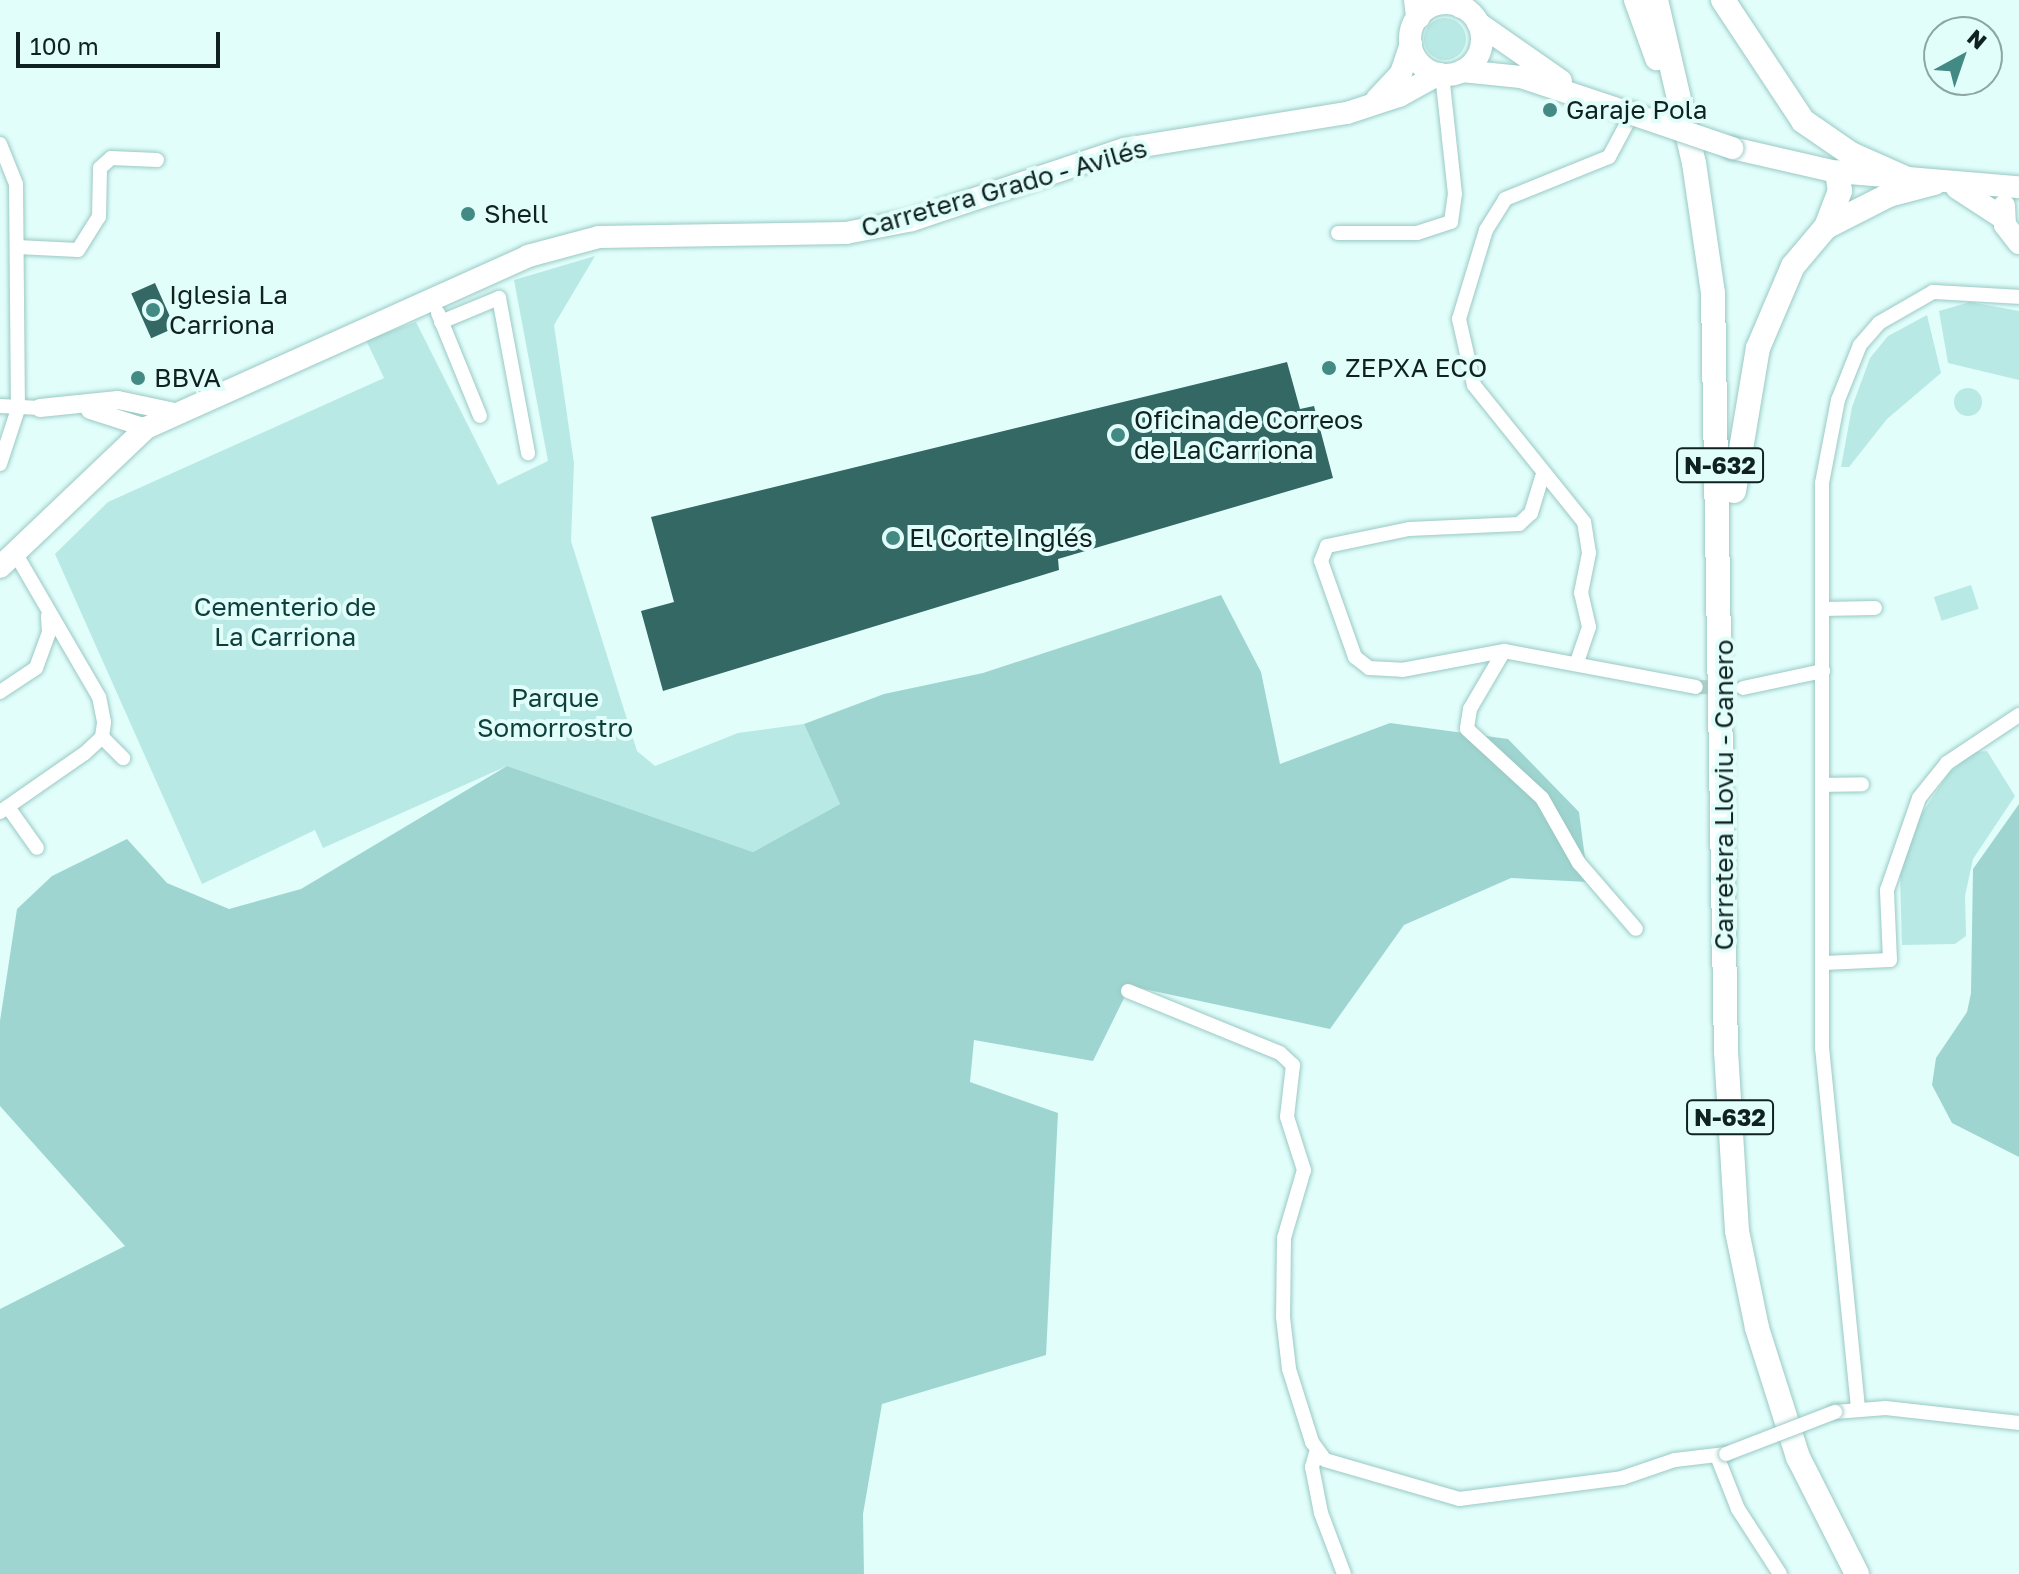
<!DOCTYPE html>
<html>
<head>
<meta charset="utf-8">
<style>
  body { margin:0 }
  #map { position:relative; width:2019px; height:1574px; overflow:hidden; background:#e1fefb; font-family:"Golos Text",sans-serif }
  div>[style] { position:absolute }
  .green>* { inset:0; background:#b9e9e5; transform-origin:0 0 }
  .round { border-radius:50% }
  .forest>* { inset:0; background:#9fd5d0 }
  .building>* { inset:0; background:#346864; transform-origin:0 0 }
  .minor-tunnel>* { height:14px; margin-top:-7px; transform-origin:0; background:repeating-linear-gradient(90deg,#b7d2cf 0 14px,transparent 0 21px) }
  .roads { filter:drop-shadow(0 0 2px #9ac9c4) drop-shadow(0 0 2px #9ac9c4) }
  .minor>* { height:14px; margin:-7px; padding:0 7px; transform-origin:7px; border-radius:7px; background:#fff }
  .tertiary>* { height:18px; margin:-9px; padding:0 9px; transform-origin:9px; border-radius:9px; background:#fff }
  .secondary>* { height:22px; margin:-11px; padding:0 11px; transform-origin:11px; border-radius:11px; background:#fff }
  .secondary>.ring { margin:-11px; padding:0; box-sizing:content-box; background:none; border:22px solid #fff; border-radius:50% }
  .trunk>* { height:24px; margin:-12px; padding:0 12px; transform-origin:12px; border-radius:12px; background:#fff }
  .bridges { filter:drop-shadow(0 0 2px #9ac9c4) drop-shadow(0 0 2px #9ac9c4) }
  .minor-bridge>* { height:14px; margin:-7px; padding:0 7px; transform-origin:7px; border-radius:7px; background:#fff }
  .secondary-bridge>* { height:22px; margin:-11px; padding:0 11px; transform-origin:11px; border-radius:11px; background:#fff }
  .dots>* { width:22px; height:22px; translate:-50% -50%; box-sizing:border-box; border:4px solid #e1fefb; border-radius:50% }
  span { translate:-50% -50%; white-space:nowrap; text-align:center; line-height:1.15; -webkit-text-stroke:8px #e1fefb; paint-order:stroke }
  .shield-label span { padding:2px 6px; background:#e1fefb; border:2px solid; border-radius:6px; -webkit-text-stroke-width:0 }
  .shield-label { font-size:24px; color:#0f2120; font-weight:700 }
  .poi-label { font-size:26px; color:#0f2120 }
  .left { translate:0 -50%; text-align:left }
  .street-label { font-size:26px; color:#0f2120 }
  .park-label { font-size:26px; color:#0d3f3c }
  .north { position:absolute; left:1923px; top:16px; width:80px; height:80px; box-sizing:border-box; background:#e1fefb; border:2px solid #8da6a3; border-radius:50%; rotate:40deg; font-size:22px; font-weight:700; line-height:32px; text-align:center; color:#0f2120 }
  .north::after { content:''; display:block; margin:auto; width:28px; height:36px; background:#438a85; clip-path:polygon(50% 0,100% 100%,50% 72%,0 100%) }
  .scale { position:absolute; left:16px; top:32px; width:204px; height:36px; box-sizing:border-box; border:4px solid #0f2120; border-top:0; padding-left:10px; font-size:24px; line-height:28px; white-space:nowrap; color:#0f2120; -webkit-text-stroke:6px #e1fefb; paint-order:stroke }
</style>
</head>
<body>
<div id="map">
  <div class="green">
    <i class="round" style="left:1424px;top:18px;width:42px;height:42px"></i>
    <i style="clip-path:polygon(595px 256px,554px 325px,574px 463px,571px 541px,637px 751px,655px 766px,738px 733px,804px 724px,840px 804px,753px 852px,507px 766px,323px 848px,315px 830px,202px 884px,55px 554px,108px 502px,384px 378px,366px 340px,416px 322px,498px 485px,548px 461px,514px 280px)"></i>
    <i style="clip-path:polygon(1970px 302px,2019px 311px,2019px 380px,1948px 363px,1939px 311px)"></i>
    <i style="clip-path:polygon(1927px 315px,1941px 373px,1887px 419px,1849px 467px,1841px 467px,1852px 407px,1870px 358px,1888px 336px)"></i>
    <i class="round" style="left:1954px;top:388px;width:28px;height:28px"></i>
    <i style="left:1971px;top:585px;width:25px;height:39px;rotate:72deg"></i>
    <i style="clip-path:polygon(1987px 751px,2015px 796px,1973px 859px,1965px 896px,1966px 936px,1955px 944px,1902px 945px,1900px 875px,1916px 822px,1949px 773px,1974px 752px)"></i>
  </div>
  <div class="forest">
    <i style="clip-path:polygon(1221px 595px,1261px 672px,1280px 764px,1390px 723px,1508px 739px,1579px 812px,1588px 882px,1511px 878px,1404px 925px,1330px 1029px,1130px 986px,1093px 1061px,974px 1040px,970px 1082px,1058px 1113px,1046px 1355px,882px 1404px,863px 1514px,864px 1574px,0 1574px,0 1309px,125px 1246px,0 1106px,0 1021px,17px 909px,52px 876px,127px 839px,167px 883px,229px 909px,301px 889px,507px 766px,753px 852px,840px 804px,804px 724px,884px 694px,983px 673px)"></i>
    <i style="clip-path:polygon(2019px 804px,2019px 1157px,1952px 1123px,1932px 1085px,1936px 1058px,1967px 1012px,1971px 993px,1973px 869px)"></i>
  </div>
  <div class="building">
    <i style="left:155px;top:283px;width:49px;height:26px;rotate:66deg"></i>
    <i style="clip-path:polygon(1287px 362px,1300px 409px,1314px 406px,1333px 478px,1058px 559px,1059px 570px,663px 691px,641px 611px,674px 602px,651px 517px)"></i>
  </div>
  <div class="minor-tunnel">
    <i style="left:1696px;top:687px;width:47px;rotate:1.2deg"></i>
  </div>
  <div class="roads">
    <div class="minor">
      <i style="left:0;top:144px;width:43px;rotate:68.2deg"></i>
      <i style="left:16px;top:184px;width:225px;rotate:89.5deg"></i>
      <i style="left:18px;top:409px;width:58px;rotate:108.1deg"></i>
      <i style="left:1338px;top:233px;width:79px"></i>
      <i style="left:1417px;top:233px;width:36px;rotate:-18deg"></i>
      <i style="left:1451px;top:222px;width:28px;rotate:-82deg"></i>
      <i style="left:1455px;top:194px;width:121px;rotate:-96.2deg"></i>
      <i style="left:17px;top:247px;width:61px;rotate:2.8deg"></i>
      <i style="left:78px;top:250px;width:39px;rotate:-58deg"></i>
      <i style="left:99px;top:217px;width:49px;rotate:-88.8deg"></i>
      <i style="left:100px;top:168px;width:15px;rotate:-42deg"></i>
      <i style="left:111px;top:158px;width:46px;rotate:2.5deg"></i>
      <i style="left:438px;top:313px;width:111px;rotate:67.8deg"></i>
      <i style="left:441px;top:322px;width:63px;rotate:-22.5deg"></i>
      <i style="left:499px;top:298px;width:158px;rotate:79.4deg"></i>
      <i style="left:0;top:406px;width:40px;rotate:2.9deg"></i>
      <i style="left:1542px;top:477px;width:38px;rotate:107deg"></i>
      <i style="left:1531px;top:513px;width:16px;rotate:137deg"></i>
      <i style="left:1519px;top:524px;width:110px;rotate:177.4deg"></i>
      <i style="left:1409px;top:529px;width:84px;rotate:168.3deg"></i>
      <i style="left:1327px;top:546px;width:16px;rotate:112deg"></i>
      <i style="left:1321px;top:561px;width:102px;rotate:70.5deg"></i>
      <i style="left:1355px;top:657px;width:18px;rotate:38deg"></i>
      <i style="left:1369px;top:668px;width:33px;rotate:3deg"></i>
      <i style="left:1402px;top:670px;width:104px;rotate:-10.6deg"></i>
      <i style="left:1504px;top:651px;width:195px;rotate:10.6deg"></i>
      <i style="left:1822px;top:609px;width:53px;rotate:-1.1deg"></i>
      <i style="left:1504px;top:651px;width:67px;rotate:120.4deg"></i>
      <i style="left:1470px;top:709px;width:20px;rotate:99deg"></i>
      <i style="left:1467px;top:729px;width:102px;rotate:42.6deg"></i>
      <i style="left:1542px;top:798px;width:75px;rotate:60.4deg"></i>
      <i style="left:1579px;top:863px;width:87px;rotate:49.2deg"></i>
      <i style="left:1577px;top:662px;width:37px;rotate:-71deg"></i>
      <i style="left:1589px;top:627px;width:35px;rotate:-103deg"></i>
      <i style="left:1581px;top:593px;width:41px;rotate:-78.7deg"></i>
      <i style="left:1589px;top:553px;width:31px;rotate:-99deg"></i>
      <i style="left:1584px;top:522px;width:176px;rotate:-128.8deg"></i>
      <i style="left:1474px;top:385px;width:68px;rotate:-102.8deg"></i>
      <i style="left:1459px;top:319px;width:93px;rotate:-73.1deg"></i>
      <i style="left:1486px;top:230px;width:36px;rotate:-58deg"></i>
      <i style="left:1505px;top:199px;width:112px;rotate:-22deg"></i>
      <i style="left:1609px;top:157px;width:49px;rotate:-61.9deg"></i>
      <i style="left:1743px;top:688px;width:82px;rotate:-12deg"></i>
      <i style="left:0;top:692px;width:43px;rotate:-33.7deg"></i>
      <i style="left:36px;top:668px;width:38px;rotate:-70deg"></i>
      <i style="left:49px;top:632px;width:16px;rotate:-94deg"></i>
      <i style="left:102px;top:737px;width:30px;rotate:45deg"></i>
      <i style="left:1823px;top:785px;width:39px;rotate:-1deg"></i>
      <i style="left:8px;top:807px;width:50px;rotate:54.7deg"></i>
      <i style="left:0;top:812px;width:103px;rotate:-34.8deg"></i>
      <i style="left:85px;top:753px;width:23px;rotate:-43deg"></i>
      <i style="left:102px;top:737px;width:15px;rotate:-82deg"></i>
      <i style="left:104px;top:722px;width:25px;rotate:-101deg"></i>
      <i style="left:99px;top:697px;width:163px;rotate:-120.2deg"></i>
      <i style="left:1824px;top:963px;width:66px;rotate:-2.6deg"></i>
      <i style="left:1890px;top:960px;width:70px;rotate:-92.5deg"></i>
      <i style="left:1887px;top:890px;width:97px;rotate:-70.8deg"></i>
      <i style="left:1919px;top:798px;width:45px;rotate:-51.3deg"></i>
      <i style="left:1947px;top:763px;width:87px;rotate:-33.7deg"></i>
      <i style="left:1128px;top:991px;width:164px;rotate:22.2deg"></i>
      <i style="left:1280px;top:1053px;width:18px;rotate:43deg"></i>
      <i style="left:1293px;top:1065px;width:52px;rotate:96.6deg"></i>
      <i style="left:1287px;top:1117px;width:56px;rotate:72.2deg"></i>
      <i style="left:1304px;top:1170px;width:71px;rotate:106.4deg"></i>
      <i style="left:1284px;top:1238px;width:79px;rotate:90.7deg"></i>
      <i style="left:1283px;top:1317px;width:52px;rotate:83.4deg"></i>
      <i style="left:1289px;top:1369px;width:77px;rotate:72.5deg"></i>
      <i style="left:1312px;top:1442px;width:22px;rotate:54deg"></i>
      <i style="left:1325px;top:1460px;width:140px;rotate:16.2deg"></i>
      <i style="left:1459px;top:1499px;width:164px;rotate:-7.3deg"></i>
      <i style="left:1622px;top:1478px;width:56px;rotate:-18.8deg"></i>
      <i style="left:1675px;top:1460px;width:51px;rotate:-6.7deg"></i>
      <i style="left:1858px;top:1408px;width:362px;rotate:-95.7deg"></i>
      <i style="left:1822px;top:1048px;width:565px;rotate:-90deg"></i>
      <i style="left:1822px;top:483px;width:85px;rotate:-79.1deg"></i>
      <i style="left:1838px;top:400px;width:59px;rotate:-68.2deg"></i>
      <i style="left:1860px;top:345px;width:29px;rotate:-49deg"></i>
      <i style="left:1879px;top:323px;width:62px;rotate:-29.9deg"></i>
      <i style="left:1933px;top:292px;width:86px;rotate:3.3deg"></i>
      <i style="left:1835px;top:1412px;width:51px;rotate:-4.5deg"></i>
      <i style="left:1886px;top:1408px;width:134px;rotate:6.4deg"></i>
      <i style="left:1316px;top:1453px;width:15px;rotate:106deg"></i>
      <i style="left:1312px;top:1467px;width:47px;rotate:78.9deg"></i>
      <i style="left:1321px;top:1513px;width:65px;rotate:69.3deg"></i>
      <i style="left:1717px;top:1456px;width:57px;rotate:68.4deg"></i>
      <i style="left:1738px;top:1509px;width:77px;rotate:57.1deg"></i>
    </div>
    <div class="tertiary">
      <i style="left:40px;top:408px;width:78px;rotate:-5.9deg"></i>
      <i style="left:118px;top:400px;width:58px;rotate:11.9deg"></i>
      <i style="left:90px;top:410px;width:59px;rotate:17.8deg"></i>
    </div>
    <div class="secondary">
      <i class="ring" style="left:1410px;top:3px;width:50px;height:50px"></i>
      <i style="left:1478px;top:23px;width:101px;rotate:34.9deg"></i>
      <i style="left:1462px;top:71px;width:59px;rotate:5.8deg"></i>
      <i style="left:1521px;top:77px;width:117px;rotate:18.4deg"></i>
      <i style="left:1377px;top:99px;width:35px;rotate:-47deg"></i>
      <i style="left:1401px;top:73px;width:31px;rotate:-71deg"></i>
      <i style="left:1732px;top:148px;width:108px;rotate:12.9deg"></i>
      <i style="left:1837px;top:172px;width:181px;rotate:4.8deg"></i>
      <i style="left:1957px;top:188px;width:55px;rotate:33.1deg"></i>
      <i style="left:2004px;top:206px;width:19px;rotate:87deg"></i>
      <i style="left:2005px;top:225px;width:23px;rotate:52deg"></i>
      <i style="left:0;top:567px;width:202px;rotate:-43.6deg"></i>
      <i style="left:146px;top:428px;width:419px;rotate:-24.2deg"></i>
      <i style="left:528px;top:256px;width:73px;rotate:-15deg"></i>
      <i style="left:599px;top:237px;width:247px;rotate:-0.9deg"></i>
      <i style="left:846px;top:233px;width:67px;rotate:-11.1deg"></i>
      <i style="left:912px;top:220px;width:224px;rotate:-18.5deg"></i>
      <i style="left:1124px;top:149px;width:226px;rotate:-9.2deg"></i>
      <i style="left:1347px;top:113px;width:55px;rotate:-18.1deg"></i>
      <i style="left:1399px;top:96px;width:46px;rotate:-28.8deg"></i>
    </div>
    <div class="trunk">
      <i style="left:1416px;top:0;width:17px;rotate:83deg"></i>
      <i style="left:1456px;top:0;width:8px;rotate:50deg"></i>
      <i style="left:1636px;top:0;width:62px;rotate:70.1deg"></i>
      <i style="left:1656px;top:0;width:167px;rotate:76.9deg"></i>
      <i style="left:1694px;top:163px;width:131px;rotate:81.7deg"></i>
      <i style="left:1713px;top:293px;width:758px;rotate:89.02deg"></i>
      <i style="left:1726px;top:1051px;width:180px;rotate:86.5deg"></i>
      <i style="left:1737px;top:1231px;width:99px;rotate:78.3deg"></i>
      <i style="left:1757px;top:1328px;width:135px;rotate:72.4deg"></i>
      <i style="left:1798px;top:1457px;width:131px;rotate:63.2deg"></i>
      <i style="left:1723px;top:0;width:145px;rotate:56.5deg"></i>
      <i style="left:1803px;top:121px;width:58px;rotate:34.5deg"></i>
      <i style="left:1851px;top:154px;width:67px;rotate:23.9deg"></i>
      <i style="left:1826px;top:227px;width:39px;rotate:-69deg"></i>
      <i style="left:1840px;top:191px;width:19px;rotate:-99deg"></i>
      <i style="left:1734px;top:491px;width:145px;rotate:-80.5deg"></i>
      <i style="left:1758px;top:348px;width:89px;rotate:-66.9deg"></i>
      <i style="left:1793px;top:266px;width:51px;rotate:-49.8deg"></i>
      <i style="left:1826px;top:227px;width:71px;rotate:-26.9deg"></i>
      <i style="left:1889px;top:195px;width:47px;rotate:-14.9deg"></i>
    </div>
  </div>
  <div class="bridges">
    <div class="minor-bridge">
      <i style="left:1726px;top:1454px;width:117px;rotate:-21.1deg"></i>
    </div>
    <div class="secondary-bridge">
      <i style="left:1632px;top:114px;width:106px;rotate:18.8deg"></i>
    </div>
  </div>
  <div class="dots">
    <i style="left:1550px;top:110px;background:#438a85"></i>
    <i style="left:468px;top:214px;background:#438a85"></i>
    <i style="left:153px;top:310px;background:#438a85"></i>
    <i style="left:1329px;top:368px;background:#438a85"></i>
    <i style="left:138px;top:378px;background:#438a85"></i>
    <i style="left:1118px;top:435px;background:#438a85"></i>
    <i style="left:893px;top:538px;background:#438a85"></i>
  </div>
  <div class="shield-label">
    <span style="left:1720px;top:465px">N-632</span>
    <span style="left:1730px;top:1117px">N-632</span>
  </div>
  <div class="poi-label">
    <span class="left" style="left:1566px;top:110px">Garaje Pola</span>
    <span class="left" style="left:484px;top:214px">Shell</span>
    <span class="left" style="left:169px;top:310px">Iglesia La<br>Carriona</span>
    <span class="left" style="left:1345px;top:368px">ZEPXA ECO</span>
    <span class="left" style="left:154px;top:378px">BBVA</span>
    <span class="left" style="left:1134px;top:435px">Oficina de Correos<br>de La Carriona</span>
    <span class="left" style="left:909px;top:538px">El Corte Inglés</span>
  </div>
  <div class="street-label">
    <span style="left:1004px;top:188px;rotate:-16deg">Carretera Grado - Avilés</span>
    <span style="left:1724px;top:795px;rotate:-90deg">Carretera Lloviu - Canero</span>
  </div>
  <div class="park-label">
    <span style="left:285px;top:622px">Cementerio de<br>La Carriona</span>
    <span style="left:555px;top:713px">Parque<br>Somorrostro</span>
  </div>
  <div class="north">N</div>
  <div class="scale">100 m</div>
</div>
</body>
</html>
